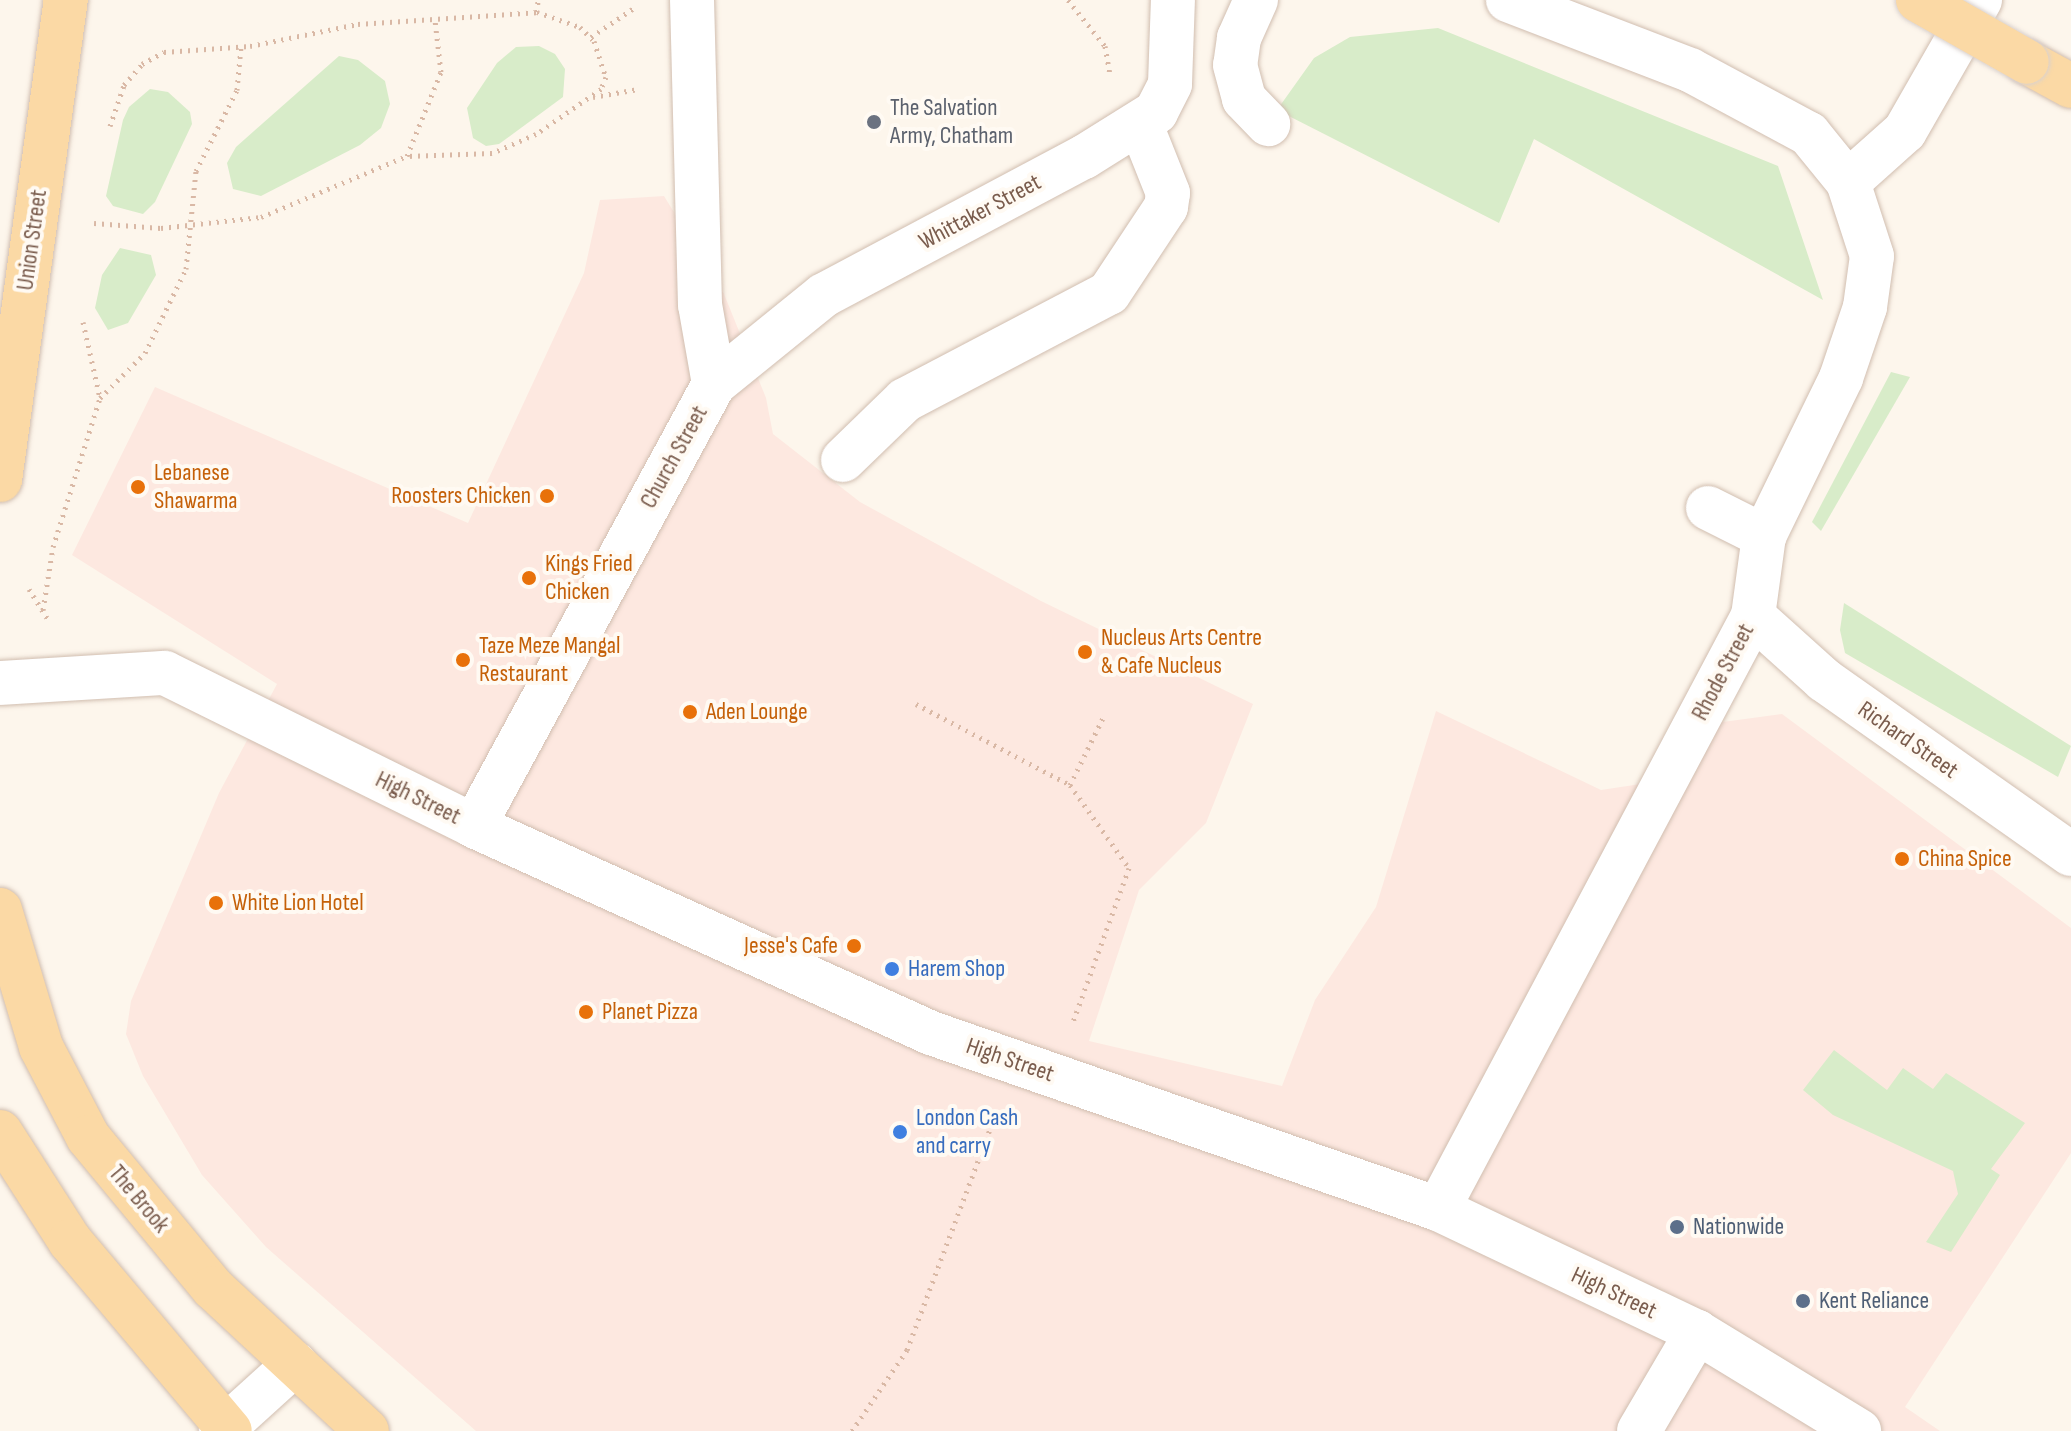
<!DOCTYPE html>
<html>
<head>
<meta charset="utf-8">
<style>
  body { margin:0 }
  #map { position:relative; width:2071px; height:1431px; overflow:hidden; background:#fdf6ec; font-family:"Sofia Sans Condensed",sans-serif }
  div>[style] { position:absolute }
  .commercial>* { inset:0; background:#fde8e0 }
  .green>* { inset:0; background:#d8ecc9 }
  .path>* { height:5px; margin-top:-2.5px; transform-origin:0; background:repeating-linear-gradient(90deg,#d9b8a5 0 2px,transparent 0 8px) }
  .roads { filter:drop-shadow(0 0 2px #d1beb0) drop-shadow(0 0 2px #d1beb0) }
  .minor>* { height:44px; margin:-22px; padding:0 22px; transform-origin:22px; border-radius:22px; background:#fff }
  .major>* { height:44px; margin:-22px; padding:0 22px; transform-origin:22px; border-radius:22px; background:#fbd9a5 }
  .bridges { filter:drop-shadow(0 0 2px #dad1cd) drop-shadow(0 0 2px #dad1cd) }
  .major-bridge>* { height:44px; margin:-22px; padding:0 22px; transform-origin:22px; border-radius:22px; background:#fbd9a5 }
  .dots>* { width:22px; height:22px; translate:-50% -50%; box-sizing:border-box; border:4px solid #fffaf3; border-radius:50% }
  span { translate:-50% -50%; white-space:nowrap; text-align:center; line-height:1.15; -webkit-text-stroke:8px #fffaf3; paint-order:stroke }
  .worship-label { font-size:24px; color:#5b616d }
  .left { translate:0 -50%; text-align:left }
  .street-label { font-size:24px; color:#7a5c4d }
  .food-label { font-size:24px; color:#c56008 }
  .right { translate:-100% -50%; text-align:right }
  .shop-label { font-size:24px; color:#366cbe }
  .service-label { font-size:24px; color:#4e5e75 }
</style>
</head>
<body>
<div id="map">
  <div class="commercial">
    <i style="clip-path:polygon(664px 196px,724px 294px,766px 398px,773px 434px,860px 502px,1041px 601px,1253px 704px,1206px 823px,1139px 890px,1089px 1041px,1282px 1086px,1315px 1000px,1376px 907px,1436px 711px,1601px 790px,1687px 777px,1708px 724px,1782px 714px,2071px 928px,2071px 1153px,1905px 1407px,1940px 1431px,476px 1431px,266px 1247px,202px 1175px,143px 1076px,126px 1034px,131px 1001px,219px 793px,277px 684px,72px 555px,155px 387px,468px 523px,584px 273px,600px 200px)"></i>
  </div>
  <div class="green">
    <i style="clip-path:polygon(1438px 28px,1778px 166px,1823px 300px,1534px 139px,1499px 223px,1277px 110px,1314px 58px,1350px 37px)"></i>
    <i style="clip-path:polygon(539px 46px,555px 54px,565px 69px,563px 97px,499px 144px,486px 146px,473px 138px,467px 108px,497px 63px,516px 47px)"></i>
    <i style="clip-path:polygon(339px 56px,358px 60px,385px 81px,390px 104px,381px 128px,360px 145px,261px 196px,233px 189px,227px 163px,236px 147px)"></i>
    <i style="clip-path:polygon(150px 89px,168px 92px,190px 112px,192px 124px,155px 202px,143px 214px,113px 206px,106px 196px,123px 120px,129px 107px)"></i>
    <i style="clip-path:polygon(120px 248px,151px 255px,156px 275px,128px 323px,108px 330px,95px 308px,102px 275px)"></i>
    <i style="clip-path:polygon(1891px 372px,1910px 377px,1821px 531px,1812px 522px)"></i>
    <i style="clip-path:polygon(1844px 603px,2071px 746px,2058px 777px,1845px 653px,1840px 630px)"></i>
    <i style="clip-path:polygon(1834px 1050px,1887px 1090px,1903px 1068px,1933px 1089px,1946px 1073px,2025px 1123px,1991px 1169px,2000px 1175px,1951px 1252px,1926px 1242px,1958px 1194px,1953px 1171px,1833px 1115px,1803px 1090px)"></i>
  </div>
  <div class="path">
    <i style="left:1068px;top:0;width:59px;rotate:51.2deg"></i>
    <i style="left:1105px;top:46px;width:29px;rotate:80deg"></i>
    <i style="left:537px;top:12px;width:12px;rotate:-85deg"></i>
    <i style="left:591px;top:37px;width:52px;rotate:-34deg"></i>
    <i style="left:593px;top:97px;width:46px;rotate:-10.1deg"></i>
    <i style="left:110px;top:126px;width:43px;rotate:-71.1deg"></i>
    <i style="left:124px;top:85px;width:28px;rotate:-49deg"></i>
    <i style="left:142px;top:64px;width:25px;rotate:-29deg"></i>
    <i style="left:164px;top:52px;width:86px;rotate:-4deg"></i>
    <i style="left:250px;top:46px;width:110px;rotate:-11.5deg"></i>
    <i style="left:358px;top:24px;width:179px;rotate:-3.8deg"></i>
    <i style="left:537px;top:12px;width:46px;rotate:19.2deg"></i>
    <i style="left:580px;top:27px;width:20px;rotate:45deg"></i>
    <i style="left:594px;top:41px;width:38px;rotate:72deg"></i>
    <i style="left:606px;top:77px;width:13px;rotate:113deg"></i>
    <i style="left:601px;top:89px;width:79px;rotate:145.3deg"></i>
    <i style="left:536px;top:134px;width:48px;rotate:156.6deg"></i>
    <i style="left:492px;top:153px;width:85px;rotate:178deg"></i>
    <i style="left:94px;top:223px;width:67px;rotate:4.3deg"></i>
    <i style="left:161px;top:228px;width:101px;rotate:-6.3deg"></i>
    <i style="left:261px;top:217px;width:158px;rotate:-22.7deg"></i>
    <i style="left:407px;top:156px;width:91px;rotate:-68deg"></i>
    <i style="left:441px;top:72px;width:52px;rotate:-96.6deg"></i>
    <i style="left:83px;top:322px;width:78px;rotate:77.4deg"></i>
    <i style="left:29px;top:589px;width:39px;rotate:58deg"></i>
    <i style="left:43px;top:610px;width:64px;rotate:-81deg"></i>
    <i style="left:53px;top:547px;width:156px;rotate:-72.5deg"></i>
    <i style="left:100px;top:398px;width:64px;rotate:-45deg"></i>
    <i style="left:145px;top:353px;width:93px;rotate:-64deg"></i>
    <i style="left:186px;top:269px;width:99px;rotate:-84.2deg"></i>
    <i style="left:196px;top:171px;width:91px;rotate:-63.2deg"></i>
    <i style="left:237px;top:90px;width:43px;rotate:-84.7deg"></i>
    <i style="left:916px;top:704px;width:174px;rotate:27.7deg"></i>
    <i style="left:1070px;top:785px;width:102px;rotate:54.6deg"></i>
    <i style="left:1129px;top:868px;width:164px;rotate:110deg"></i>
    <i style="left:1070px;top:785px;width:77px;rotate:-63.8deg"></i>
    <i style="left:852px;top:1431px;width:98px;rotate:-55.8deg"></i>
    <i style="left:907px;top:1350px;width:250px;rotate:-69.4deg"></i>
  </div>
  <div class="roads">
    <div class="minor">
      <i style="left:1256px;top:0;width:42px;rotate:114.1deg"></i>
      <i style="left:1239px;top:38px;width:27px;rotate:98deg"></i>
      <i style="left:1235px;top:65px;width:35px;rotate:75deg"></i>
      <i style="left:1244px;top:99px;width:35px;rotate:46deg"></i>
      <i style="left:1848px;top:182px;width:76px;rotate:-41.8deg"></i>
      <i style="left:1905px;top:131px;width:151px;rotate:-60.2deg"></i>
      <i style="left:714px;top:384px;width:141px;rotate:-39deg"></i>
      <i style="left:824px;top:295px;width:294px;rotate:-28deg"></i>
      <i style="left:1084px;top:157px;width:85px;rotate:-32deg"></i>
      <i style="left:1156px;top:112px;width:31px;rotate:-63deg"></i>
      <i style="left:1170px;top:84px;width:84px;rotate:-88deg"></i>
      <i style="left:843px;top:460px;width:86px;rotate:-44.1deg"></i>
      <i style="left:905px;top:400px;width:230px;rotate:-27.7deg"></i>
      <i style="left:1109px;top:293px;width:103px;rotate:-56.5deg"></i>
      <i style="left:1166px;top:207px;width:14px;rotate:-82deg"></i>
      <i style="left:1168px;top:193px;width:73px;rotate:-111.7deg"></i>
      <i style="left:1708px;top:508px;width:63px;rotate:26.6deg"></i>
      <i style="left:1753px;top:616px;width:96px;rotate:42deg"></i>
      <i style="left:1824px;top:680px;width:302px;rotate:35.2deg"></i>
      <i style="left:0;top:683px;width:165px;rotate:-3.5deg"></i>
      <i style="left:165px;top:673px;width:345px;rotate:26.3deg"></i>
      <i style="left:474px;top:826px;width:502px;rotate:24.37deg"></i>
      <i style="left:931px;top:1033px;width:537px;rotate:19.14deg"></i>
      <i style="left:1438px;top:1209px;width:287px;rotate:25.4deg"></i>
      <i style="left:1697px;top:1332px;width:190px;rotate:31.4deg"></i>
      <i style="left:474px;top:826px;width:503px;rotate:-61.5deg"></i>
      <i style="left:714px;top:384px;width:80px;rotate:-100deg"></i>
      <i style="left:700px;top:305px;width:305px;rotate:-91.5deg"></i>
      <i style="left:1438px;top:1209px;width:671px;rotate:-62.02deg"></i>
      <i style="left:1753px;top:616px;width:81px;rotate:-82.2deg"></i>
      <i style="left:1764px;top:536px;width:176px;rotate:-64deg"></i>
      <i style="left:1841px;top:378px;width:75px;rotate:-71.3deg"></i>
      <i style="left:1865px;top:307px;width:51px;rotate:-82.2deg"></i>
      <i style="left:1872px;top:256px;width:78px;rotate:-108deg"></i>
      <i style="left:1848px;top:182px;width:62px;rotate:-129.1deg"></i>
      <i style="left:1809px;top:134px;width:135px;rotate:-151.7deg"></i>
      <i style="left:1690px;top:70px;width:195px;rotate:-159deg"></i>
      <i style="left:221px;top:1431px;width:100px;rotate:-42.2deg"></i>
      <i style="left:1639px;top:1431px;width:115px;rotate:-59.6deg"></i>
    </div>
    <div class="major">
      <i style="left:2027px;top:62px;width:50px;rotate:28.6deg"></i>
      <i style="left:0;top:480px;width:485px;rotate:-82.2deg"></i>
      <i style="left:0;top:910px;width:143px;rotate:73.3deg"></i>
      <i style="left:41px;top:1047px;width:102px;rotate:62.4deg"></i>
      <i style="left:88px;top:1137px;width:196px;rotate:50.4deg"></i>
      <i style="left:213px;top:1288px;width:210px;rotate:42.9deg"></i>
      <i style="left:0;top:1132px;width:130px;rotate:57.3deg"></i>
      <i style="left:70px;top:1241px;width:248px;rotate:49.9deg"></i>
    </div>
  </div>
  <div class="bridges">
    <div class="major-bridge">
      <i style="left:1918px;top:0;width:125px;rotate:29.6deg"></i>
    </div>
  </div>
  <div class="dots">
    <i style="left:874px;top:122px;background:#6b7280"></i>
    <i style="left:138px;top:487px;background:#e8710a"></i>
    <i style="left:547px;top:496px;background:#e8710a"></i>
    <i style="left:529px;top:578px;background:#e8710a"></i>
    <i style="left:1085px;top:652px;background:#e8710a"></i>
    <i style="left:463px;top:660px;background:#e8710a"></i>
    <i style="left:690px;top:712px;background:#e8710a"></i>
    <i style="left:1902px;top:859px;background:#e8710a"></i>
    <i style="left:216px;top:903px;background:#e8710a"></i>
    <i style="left:854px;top:946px;background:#e8710a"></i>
    <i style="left:892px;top:969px;background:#3f7fe0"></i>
    <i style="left:586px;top:1012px;background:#e8710a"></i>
    <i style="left:900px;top:1132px;background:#3f7fe0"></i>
    <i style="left:1677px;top:1227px;background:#5c6f8a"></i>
    <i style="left:1803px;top:1301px;background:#5c6f8a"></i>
  </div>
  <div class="worship-label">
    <span class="left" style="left:890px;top:122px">The Salvation<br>Army, Chatham</span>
  </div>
  <div class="street-label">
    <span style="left:980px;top:212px;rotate:-28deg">Whittaker Street</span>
    <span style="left:32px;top:240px;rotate:-82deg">Union Street</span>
    <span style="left:674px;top:457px;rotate:-61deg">Church Street</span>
    <span style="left:1723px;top:672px;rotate:-62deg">Rhode Street</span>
    <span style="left:1908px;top:740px;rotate:35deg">Richard Street</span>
    <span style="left:418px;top:798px;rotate:26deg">High Street</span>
    <span style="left:1010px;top:1060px;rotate:19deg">High Street</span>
    <span style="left:139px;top:1199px;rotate:50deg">The Brook</span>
    <span style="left:1614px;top:1293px;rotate:25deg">High Street</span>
  </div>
  <div class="food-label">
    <span class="left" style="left:154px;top:487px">Lebanese<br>Shawarma</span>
    <span class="right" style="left:531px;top:496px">Roosters Chicken</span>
    <span class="left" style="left:545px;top:578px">Kings Fried<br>Chicken</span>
    <span class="left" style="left:1101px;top:652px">Nucleus Arts Centre<br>&amp; Cafe Nucleus</span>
    <span class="left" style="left:479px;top:660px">Taze Meze Mangal<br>Restaurant</span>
    <span class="left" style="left:706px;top:712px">Aden Lounge</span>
    <span class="left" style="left:1918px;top:859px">China Spice</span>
    <span class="left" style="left:232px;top:903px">White Lion Hotel</span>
    <span class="right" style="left:838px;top:946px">Jesse's Cafe</span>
    <span class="left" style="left:602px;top:1012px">Planet Pizza</span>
  </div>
  <div class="shop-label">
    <span class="left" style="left:908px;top:969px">Harem Shop</span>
    <span class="left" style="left:916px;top:1132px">London Cash<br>and carry</span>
  </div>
  <div class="service-label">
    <span class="left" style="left:1693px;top:1227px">Nationwide</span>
    <span class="left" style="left:1819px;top:1301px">Kent Reliance</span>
  </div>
</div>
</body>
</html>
